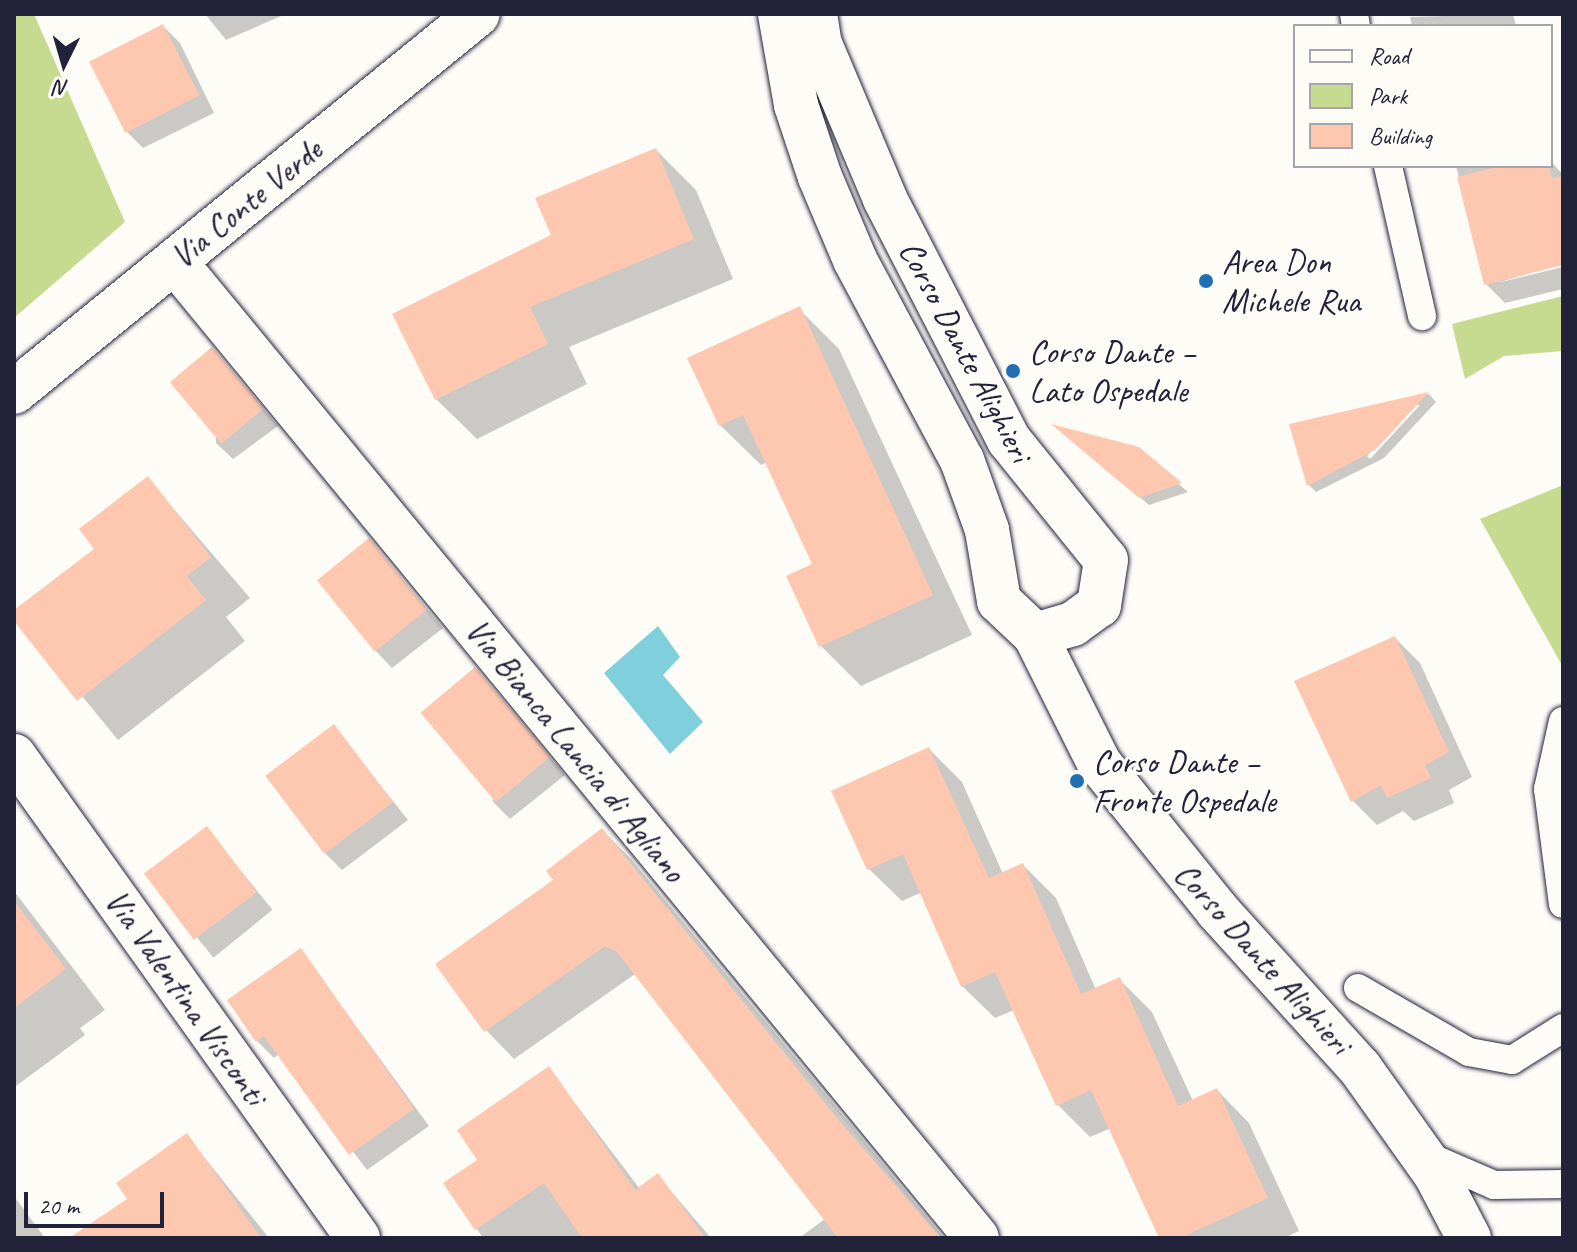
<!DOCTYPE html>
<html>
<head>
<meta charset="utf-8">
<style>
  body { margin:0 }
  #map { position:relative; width:1577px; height:1252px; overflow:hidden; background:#fdfcf7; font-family:Caveat,sans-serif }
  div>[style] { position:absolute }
  .green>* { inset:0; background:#c6db90 }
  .water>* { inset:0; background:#80cfdc }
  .shadow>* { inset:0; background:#0003; transform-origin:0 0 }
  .building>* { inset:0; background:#fec7b0; transform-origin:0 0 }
  .roads { filter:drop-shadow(0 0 2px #22223b) drop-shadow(0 0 2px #22223b) }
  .lane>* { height:28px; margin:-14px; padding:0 14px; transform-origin:14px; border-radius:14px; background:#fdfcf7 }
  .street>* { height:44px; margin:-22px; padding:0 22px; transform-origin:22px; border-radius:22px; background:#fdfcf7 }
  .secondary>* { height:44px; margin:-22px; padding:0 22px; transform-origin:22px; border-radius:22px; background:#fdfcf7 }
  .dots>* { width:22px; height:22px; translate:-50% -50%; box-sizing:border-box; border:4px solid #fdfcf7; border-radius:50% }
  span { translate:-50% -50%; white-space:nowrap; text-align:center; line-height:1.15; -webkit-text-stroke:6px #fdfcf7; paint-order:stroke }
  .street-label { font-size:34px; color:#22223b }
  .poi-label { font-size:34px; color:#22223b }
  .left { translate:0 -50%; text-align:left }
  .frame { position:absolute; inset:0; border:16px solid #22223b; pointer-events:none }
  .legend { position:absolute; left:1293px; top:24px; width:260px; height:144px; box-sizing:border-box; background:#fdfcf7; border:2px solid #a5a5ac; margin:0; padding:10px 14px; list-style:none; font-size:24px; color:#22223b }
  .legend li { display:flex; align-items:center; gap:16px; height:40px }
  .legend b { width:40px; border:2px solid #a5a5ac }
  .north { position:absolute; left:24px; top:24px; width:80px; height:80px; -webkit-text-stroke:6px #fdfcf7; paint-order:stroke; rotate:185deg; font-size:22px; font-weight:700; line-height:32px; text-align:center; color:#22223b }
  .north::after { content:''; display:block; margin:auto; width:28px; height:36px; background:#22223b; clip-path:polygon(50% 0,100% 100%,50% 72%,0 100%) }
  .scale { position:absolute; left:24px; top:1192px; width:140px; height:36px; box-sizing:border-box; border:4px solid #22223b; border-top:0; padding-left:10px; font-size:24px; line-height:28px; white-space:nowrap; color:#22223b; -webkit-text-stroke:6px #fdfcf7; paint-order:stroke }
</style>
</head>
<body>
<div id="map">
  <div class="green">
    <i style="clip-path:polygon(14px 14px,34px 14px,125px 222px,14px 318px)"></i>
    <i style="clip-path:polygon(1563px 296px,1563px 351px,1504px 356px,1465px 379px,1452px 324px)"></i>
    <i style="clip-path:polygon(1563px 485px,1563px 667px,1480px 519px)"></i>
  </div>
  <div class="water">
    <i style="clip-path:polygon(658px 626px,680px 657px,663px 675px,703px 722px,670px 754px,604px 673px)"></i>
  </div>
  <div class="shadow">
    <i style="clip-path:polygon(205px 14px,286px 14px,226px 40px)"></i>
    <i style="clip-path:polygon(1513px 14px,1516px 26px,1412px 26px,1410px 17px)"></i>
    <i style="clip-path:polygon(163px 26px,180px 43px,214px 113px,143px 148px,126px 131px)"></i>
    <i style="clip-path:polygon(656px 150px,696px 190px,733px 279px,569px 347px,587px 384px,477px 439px,436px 399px,554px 236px)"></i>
    <i style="clip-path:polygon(1551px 161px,1563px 175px,1563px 263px,1497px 283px,1563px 267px,1563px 289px,1505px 303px,1486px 284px,1456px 166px)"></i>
    <i style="clip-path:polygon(799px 309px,839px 349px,972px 635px,861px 686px,821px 646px,814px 565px,767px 462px,761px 465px,720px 425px)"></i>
    <i style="clip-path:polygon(212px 350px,278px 426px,233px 459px,216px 443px)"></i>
    <i style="clip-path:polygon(evenodd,1429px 394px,1436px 402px,1384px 458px,1316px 492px,1308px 484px,1291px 426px,1429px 394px,1415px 405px,1420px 405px,1370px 459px,1367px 456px,1415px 405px)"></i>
    <i style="clip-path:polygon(1062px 432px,1138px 449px,1188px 492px,1149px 505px)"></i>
    <i style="clip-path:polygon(148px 479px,250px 598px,226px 617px,245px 641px,118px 740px,14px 613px,97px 549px)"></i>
    <i style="clip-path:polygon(369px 540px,443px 628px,392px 668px,376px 651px)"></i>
    <i style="clip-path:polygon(1395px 638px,1420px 663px,1472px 777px,1449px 790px,1454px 803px,1414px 821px,1403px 811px,1377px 825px,1352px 800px)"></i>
    <i style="clip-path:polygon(475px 670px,565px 775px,510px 819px,493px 802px)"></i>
    <i style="clip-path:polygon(334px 727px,408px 820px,342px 870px,325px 853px)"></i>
    <i style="clip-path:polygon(929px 749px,962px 782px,1003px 874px,1023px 865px,1056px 898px,1096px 990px,1119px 979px,1152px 1012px,1193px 1101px,1217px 1090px,1249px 1123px,1299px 1231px,1284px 1238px,1161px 1238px,1111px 1128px,1090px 1137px,1058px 1105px,1014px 1010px,995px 1018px,962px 986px,922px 892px,902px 901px,869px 869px)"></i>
    <i style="left:207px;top:829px;width:104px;height:76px;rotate:51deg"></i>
    <i style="clip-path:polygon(602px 830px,631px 859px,944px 1238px,799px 1238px,825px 1219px,635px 974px,514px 1059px,486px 1030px,556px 881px)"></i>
    <i style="clip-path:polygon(14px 891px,105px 1010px,80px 1028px,85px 1035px,16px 1086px)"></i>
    <i style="clip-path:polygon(301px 951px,429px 1126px,367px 1170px,279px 1054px,274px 1058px,257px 1041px)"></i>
    <i style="clip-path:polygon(549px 1069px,640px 1189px,658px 1176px,711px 1238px,483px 1238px,446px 1184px,480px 1161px)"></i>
    <i style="clip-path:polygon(187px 1136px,269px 1238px,73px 1238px,130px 1199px)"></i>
    <i style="clip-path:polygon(14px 1196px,45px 1238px,14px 1238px)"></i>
  </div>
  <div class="building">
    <i style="left:163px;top:24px;width:80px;height:83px;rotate:63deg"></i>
    <i style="clip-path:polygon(656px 148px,694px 239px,530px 307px,548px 344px,435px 400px,392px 314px,551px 235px,535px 198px)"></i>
    <i style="clip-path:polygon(1501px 166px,1549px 166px,1552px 178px,1563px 176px,1563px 265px,1484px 285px,1457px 177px)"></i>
    <i style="clip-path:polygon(800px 306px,933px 595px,819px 647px,786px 576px,812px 564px,743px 415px,719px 426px,687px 358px)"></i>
    <i style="left:212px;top:347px;width:80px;height:55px;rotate:50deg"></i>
    <i style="clip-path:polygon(1429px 392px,1375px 450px,1307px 486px,1289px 424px)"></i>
    <i style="clip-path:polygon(1051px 424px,1139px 447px,1182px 483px,1139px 498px)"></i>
    <i style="clip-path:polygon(148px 476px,211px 557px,187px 576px,206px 600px,77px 701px,14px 621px,14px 610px,94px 549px,79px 529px)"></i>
    <i style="left:369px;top:538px;width:92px;height:67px;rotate:51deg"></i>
    <i style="clip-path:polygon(1395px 636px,1449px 752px,1425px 765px,1431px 778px,1387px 798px,1381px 785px,1351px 802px,1294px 681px)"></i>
    <i style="left:475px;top:667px;width:117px;height:71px;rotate:50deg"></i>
    <i style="left:334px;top:724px;width:98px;height:86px;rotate:53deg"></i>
    <i style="clip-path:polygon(929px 747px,989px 878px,1023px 863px,1081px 994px,1120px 977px,1178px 1106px,1217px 1088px,1268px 1198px,1180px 1238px,1159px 1238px,1091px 1090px,1056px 1106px,995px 972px,961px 987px,903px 854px,867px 870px,831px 791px)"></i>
    <i style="left:207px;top:826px;width:83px;height:79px;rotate:53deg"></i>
    <i style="clip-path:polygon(602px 828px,841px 1123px,941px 1238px,838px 1238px,617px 952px,605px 946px,484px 1032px,435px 964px,553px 880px,546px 871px)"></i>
    <i style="clip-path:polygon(14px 901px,66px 969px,14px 1008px)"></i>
    <i style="clip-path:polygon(301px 948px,414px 1109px,349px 1155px,264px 1036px,256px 1042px,227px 1000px)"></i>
    <i style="clip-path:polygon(549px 1066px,635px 1190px,658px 1173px,705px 1238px,582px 1238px,544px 1183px,475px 1230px,443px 1183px,477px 1160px,457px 1130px)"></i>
    <i style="clip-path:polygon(187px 1133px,261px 1238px,69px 1238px,127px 1199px,116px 1183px)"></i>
  </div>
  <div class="roads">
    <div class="lane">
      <i style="left:1354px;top:14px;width:12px;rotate:81deg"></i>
      <i style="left:1388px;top:166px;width:154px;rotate:77.2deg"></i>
      <i style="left:1563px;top:721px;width:70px;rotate:102.4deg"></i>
      <i style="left:1548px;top:789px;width:116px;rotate:82.6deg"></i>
      <i style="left:1358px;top:988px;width:128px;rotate:30deg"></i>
      <i style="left:1469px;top:1052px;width:44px;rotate:10.5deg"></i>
      <i style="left:1512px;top:1060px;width:60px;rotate:-32.1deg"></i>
      <i style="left:1425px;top:1155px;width:75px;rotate:23.5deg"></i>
      <i style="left:1494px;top:1185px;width:69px;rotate:-0.8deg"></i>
    </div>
    <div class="street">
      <i style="left:175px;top:262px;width:1263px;rotate:50.59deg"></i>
      <i style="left:14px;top:756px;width:592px;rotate:54.48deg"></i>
    </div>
    <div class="secondary">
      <i style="left:780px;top:14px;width:92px;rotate:80deg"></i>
      <i style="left:796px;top:105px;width:76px;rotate:71.6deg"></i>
      <i style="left:820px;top:177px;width:90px;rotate:67.1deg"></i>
      <i style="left:855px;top:260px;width:227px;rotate:61.9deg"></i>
      <i style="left:962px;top:460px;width:74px;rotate:70.3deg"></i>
      <i style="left:987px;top:530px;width:72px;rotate:80.4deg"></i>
      <i style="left:999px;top:601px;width:50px;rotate:43.4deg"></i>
      <i style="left:1035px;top:635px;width:143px;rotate:63.4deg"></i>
      <i style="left:1099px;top:763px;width:189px;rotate:51.2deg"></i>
      <i style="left:1217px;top:910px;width:213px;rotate:47.9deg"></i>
      <i style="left:1360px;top:1068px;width:131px;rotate:54.6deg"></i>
      <i style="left:1436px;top:1175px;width:71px;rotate:62.4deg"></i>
      <i style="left:815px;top:14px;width:30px;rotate:81deg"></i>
      <i style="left:820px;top:44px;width:168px;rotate:67.2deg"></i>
      <i style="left:885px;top:199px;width:271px;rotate:62.8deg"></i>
      <i style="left:1009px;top:440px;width:154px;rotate:51.1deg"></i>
      <i style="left:1106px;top:560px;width:46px;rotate:98.8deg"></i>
      <i style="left:1099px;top:605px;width:32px;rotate:144deg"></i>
      <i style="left:1073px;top:624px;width:40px;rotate:164deg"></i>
      <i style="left:14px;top:392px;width:598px;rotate:-39.17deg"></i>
    </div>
  </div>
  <div class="dots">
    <i style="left:1206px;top:281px;background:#1f6fb2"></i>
    <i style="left:1013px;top:371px;background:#1f6fb2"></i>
    <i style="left:1077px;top:781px;background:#1f6fb2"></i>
  </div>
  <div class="street-label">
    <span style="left:246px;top:203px;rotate:-39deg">Via Conte Verde</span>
    <span style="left:966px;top:351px;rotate:62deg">Corso Dante Alighieri</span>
    <span style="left:576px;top:750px;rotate:51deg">Via Bianca Lancia di Agliano</span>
    <span style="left:1263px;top:958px;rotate:48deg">Corso Dante Alighieri</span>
    <span style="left:186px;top:997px;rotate:55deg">Via Valentina Visconti</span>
  </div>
  <div class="poi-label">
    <span class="left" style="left:1222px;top:281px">Area Don<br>Michele Rua</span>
    <span class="left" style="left:1029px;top:371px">Corso Dante –<br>Lato Ospedale</span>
    <span class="left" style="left:1093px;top:781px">Corso Dante –<br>Fronte Ospedale</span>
  </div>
  <div class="frame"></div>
  <ul class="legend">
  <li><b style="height:10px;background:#fdfcf7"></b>Road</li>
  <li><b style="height:22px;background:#c6db90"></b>Park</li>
  <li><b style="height:22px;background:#fec7b0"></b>Building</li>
  </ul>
  <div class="north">N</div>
  <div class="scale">20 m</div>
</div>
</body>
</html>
